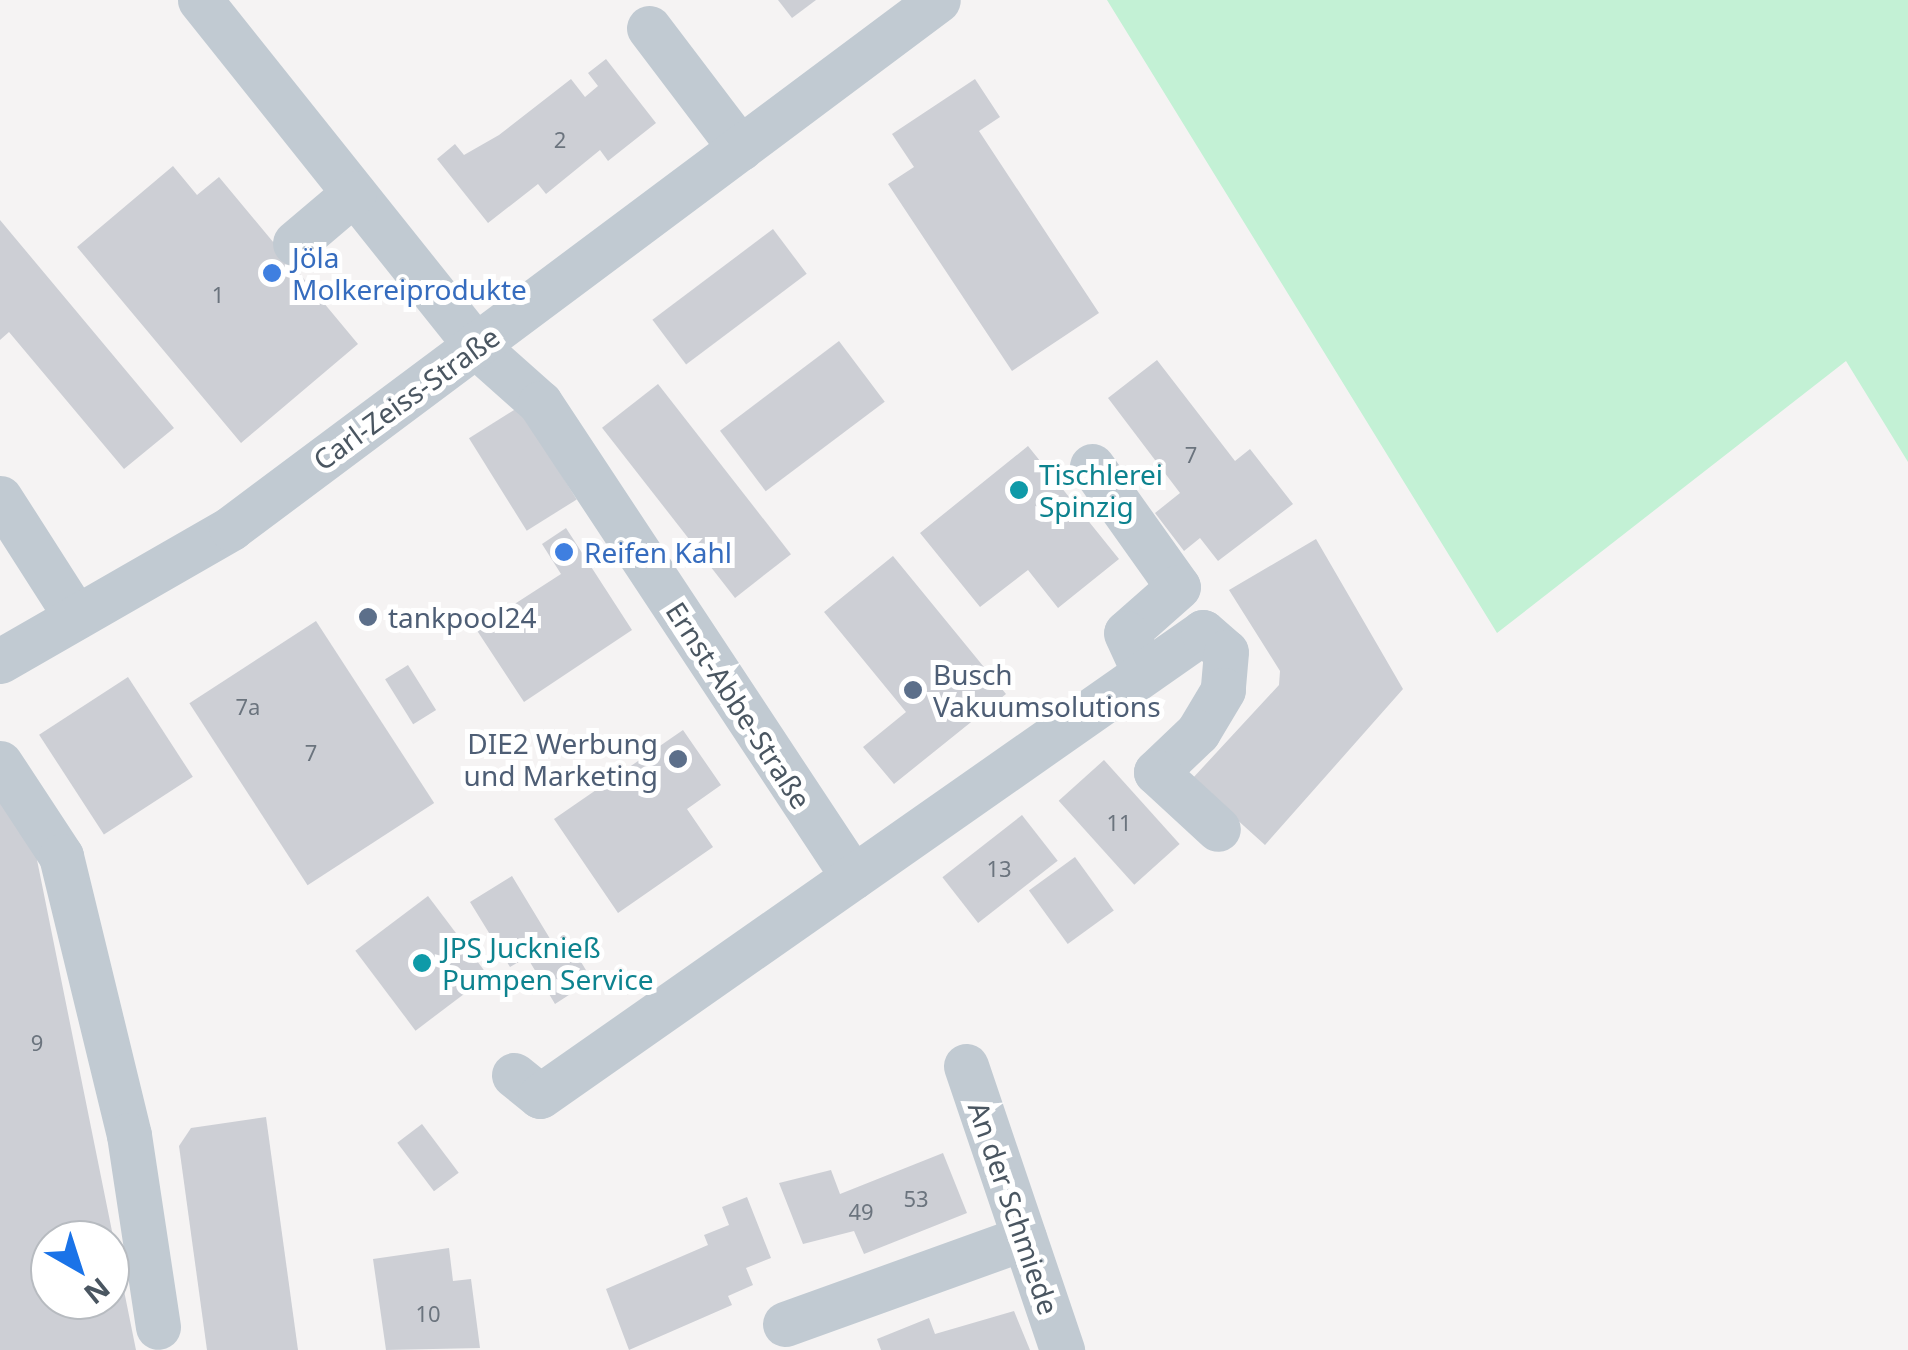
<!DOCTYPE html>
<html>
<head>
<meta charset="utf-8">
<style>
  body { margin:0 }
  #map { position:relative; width:1908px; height:1350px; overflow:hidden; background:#f5f3f3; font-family:"Noto Sans",sans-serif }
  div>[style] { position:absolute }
  .green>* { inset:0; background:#c3f1d5 }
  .building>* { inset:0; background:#cdcfd5; transform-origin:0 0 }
  .minor>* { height:45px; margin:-22.5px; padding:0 22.5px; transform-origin:22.5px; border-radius:22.5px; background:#c1cad2 }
  .dots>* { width:28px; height:28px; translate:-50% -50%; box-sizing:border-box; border:5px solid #fff; border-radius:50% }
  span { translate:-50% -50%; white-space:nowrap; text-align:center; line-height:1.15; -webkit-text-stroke:10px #fff; paint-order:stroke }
  .number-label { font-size:22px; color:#6b747e }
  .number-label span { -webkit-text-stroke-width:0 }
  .shop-label { font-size:28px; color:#366cbe }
  .left { translate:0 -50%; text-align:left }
  .street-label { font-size:28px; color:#4a5661 }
  .culture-label { font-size:28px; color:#0d838f }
  .service-label { font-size:28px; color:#4e5e75 }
  .right { translate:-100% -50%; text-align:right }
  .north { position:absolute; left:30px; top:1220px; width:100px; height:100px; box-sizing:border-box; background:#fff; border:2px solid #b7bbc0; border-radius:50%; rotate:141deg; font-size:28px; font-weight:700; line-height:40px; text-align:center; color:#4a5661 }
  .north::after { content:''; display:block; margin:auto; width:35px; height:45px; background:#1a73e8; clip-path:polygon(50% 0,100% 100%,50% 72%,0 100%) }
</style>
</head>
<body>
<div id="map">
  <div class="green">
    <i style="clip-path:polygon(1107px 0,1908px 0,1908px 462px,1846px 361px,1497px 633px)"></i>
  </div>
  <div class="building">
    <i style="clip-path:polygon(778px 0,816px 0,792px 18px)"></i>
    <i style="clip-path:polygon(606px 59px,656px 123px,608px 161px,600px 150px,546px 194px,538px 184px,488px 223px,437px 159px,455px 144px,464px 155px,499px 135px,571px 79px,585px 97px,598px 86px,588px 73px)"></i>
    <i style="clip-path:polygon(975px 79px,1000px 117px,979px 131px,1099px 313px,1012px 371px,888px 184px,914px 167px,892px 134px)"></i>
    <i style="clip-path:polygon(173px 166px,197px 195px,219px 177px,358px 344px,241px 443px,77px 247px)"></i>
    <i style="clip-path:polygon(0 220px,174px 428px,124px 469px,9px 332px,0 340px)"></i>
    <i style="left:773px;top:229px;width:56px;height:151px;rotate:53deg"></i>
    <i style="left:839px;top:341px;width:76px;height:149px;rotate:53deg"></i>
    <i style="clip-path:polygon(1157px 360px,1235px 461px,1250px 449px,1293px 504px,1218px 561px,1200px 538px,1184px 551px,1155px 513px,1180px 493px,1108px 398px)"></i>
    <i style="left:658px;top:384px;width:216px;height:71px;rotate:52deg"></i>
    <i style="left:519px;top:407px;width:109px;height:59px;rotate:58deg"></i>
    <i style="clip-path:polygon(1028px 446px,1119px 559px,1058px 608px,1028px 570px,980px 607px,920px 533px)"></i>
    <i style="clip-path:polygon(566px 528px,632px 630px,524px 702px,476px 629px,561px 574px,542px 544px)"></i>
    <i style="clip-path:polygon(1316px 539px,1403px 689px,1265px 845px,1192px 779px,1279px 685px,1280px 671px,1229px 590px)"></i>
    <i style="clip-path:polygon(893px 556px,1006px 694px,894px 784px,863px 747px,906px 712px,824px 612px)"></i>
    <i style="left:316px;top:621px;width:217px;height:151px;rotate:57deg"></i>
    <i style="left:408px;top:665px;width:53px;height:27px;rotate:58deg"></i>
    <i style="left:128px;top:677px;width:119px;height:106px;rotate:57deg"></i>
    <i style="clip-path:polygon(683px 730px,721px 785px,687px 809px,713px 847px,618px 913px,554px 819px)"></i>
    <i style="left:1104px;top:760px;width:113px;height:61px;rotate:48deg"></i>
    <i style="clip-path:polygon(evenodd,0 779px,34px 845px,136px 1350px,0 1350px,0 779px,50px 1240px,110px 1240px,110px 1300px,50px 1300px,50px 1240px)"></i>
    <i style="left:1022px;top:815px;width:58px;height:101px;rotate:52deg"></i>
    <i style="left:1075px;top:857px;width:66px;height:57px;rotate:54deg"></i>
    <i style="clip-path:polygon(512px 876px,552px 942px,564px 934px,592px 980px,555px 1004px,527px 957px,510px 967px,470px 902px)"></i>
    <i style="left:428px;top:896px;width:100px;height:91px;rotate:53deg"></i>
    <i style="clip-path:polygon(266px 1117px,298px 1350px,207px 1350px,179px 1146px,191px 1128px)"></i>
    <i style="left:422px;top:1124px;width:61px;height:31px;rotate:53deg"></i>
    <i style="clip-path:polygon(943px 1153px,967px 1213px,864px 1254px,854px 1231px,803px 1244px,779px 1183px,831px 1170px,840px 1194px)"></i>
    <i style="clip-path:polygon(747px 1197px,771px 1258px,746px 1268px,753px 1285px,728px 1296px,732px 1305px,629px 1350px,606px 1289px,708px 1245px,704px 1235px,729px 1225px,722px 1207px)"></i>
    <i style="clip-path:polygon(449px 1248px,453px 1281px,471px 1279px,480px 1348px,386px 1350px,373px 1259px)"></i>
    <i style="clip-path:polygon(1014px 1311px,1030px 1350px,881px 1350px,877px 1339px,929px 1318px,935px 1334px)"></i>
  </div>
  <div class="minor">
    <i style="left:200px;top:0;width:444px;rotate:51.4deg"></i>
    <i style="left:477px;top:347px;width:84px;rotate:41.6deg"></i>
    <i style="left:540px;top:403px;width:568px;rotate:56.56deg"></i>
    <i style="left:649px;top:28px;width:151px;rotate:52.8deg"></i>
    <i style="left:295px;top:243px;width:77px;rotate:-40.3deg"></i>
    <i style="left:1092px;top:466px;width:148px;rotate:54.6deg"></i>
    <i style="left:1178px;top:587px;width:69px;rotate:138.5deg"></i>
    <i style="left:1126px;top:633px;width:41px;rotate:65.3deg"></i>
    <i style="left:0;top:498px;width:141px;rotate:57.4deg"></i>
    <i style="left:0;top:661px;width:267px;rotate:-29.9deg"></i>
    <i style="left:231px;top:528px;width:882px;rotate:-36.75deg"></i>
    <i style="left:0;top:763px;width:111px;rotate:56.7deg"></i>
    <i style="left:61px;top:856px;width:287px;rotate:76.3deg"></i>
    <i style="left:129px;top:1135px;width:194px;rotate:81.4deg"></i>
    <i style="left:966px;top:1066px;width:300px;rotate:71.3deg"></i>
    <i style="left:514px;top:1075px;width:33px;rotate:39deg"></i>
    <i style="left:540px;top:1096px;width:809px;rotate:-34.99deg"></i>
    <i style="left:1203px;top:632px;width:30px;rotate:41deg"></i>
    <i style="left:1226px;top:652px;width:38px;rotate:95deg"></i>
    <i style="left:1223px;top:690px;width:49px;rotate:120.8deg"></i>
    <i style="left:1198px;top:732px;width:58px;rotate:136.4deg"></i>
    <i style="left:1156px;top:772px;width:84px;rotate:42.6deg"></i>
    <i style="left:785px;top:1324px;width:254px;rotate:-19.8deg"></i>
  </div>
  <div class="dots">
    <i style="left:272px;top:273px;background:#3f7fe0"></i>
    <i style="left:1019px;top:490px;background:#0f9aa8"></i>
    <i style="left:564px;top:552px;background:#3f7fe0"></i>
    <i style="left:368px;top:617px;background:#5c6f8a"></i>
    <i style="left:913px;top:690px;background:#5c6f8a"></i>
    <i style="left:678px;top:759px;background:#5c6f8a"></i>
    <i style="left:422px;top:963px;background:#0f9aa8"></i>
  </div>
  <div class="number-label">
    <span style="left:560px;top:140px">2</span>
    <span style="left:218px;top:295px">1</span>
    <span style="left:1191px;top:455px">7</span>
    <span style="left:248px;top:707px">7a</span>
    <span style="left:311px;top:753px">7</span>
    <span style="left:1119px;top:823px">11</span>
    <span style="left:999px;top:869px">13</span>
    <span style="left:37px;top:1043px">9</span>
    <span style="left:916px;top:1199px">53</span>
    <span style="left:861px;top:1212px">49</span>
    <span style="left:428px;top:1314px">10</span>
  </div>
  <div class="shop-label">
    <span class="left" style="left:292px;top:273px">Jöla<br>Molkereiprodukte</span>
    <span class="left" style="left:584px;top:552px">Reifen Kahl</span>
  </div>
  <div class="street-label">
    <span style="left:406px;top:398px;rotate:-36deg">Carl-Zeiss-Straße</span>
    <span style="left:739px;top:705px;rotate:57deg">Ernst-Abbe-Straße</span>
    <span style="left:1014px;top:1208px;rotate:71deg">An der Schmiede</span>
  </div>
  <div class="culture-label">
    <span class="left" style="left:1039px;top:490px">Tischlerei<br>Spinzig</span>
    <span class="left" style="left:442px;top:963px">JPS Jucknieß<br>Pumpen Service</span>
  </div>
  <div class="service-label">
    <span class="left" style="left:388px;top:617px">tankpool24</span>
    <span class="left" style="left:933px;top:690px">Busch<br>Vakuumsolutions</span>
    <span class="right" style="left:658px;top:759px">DIE2 Werbung<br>und Marketing</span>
  </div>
  <div class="north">N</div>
</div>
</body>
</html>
